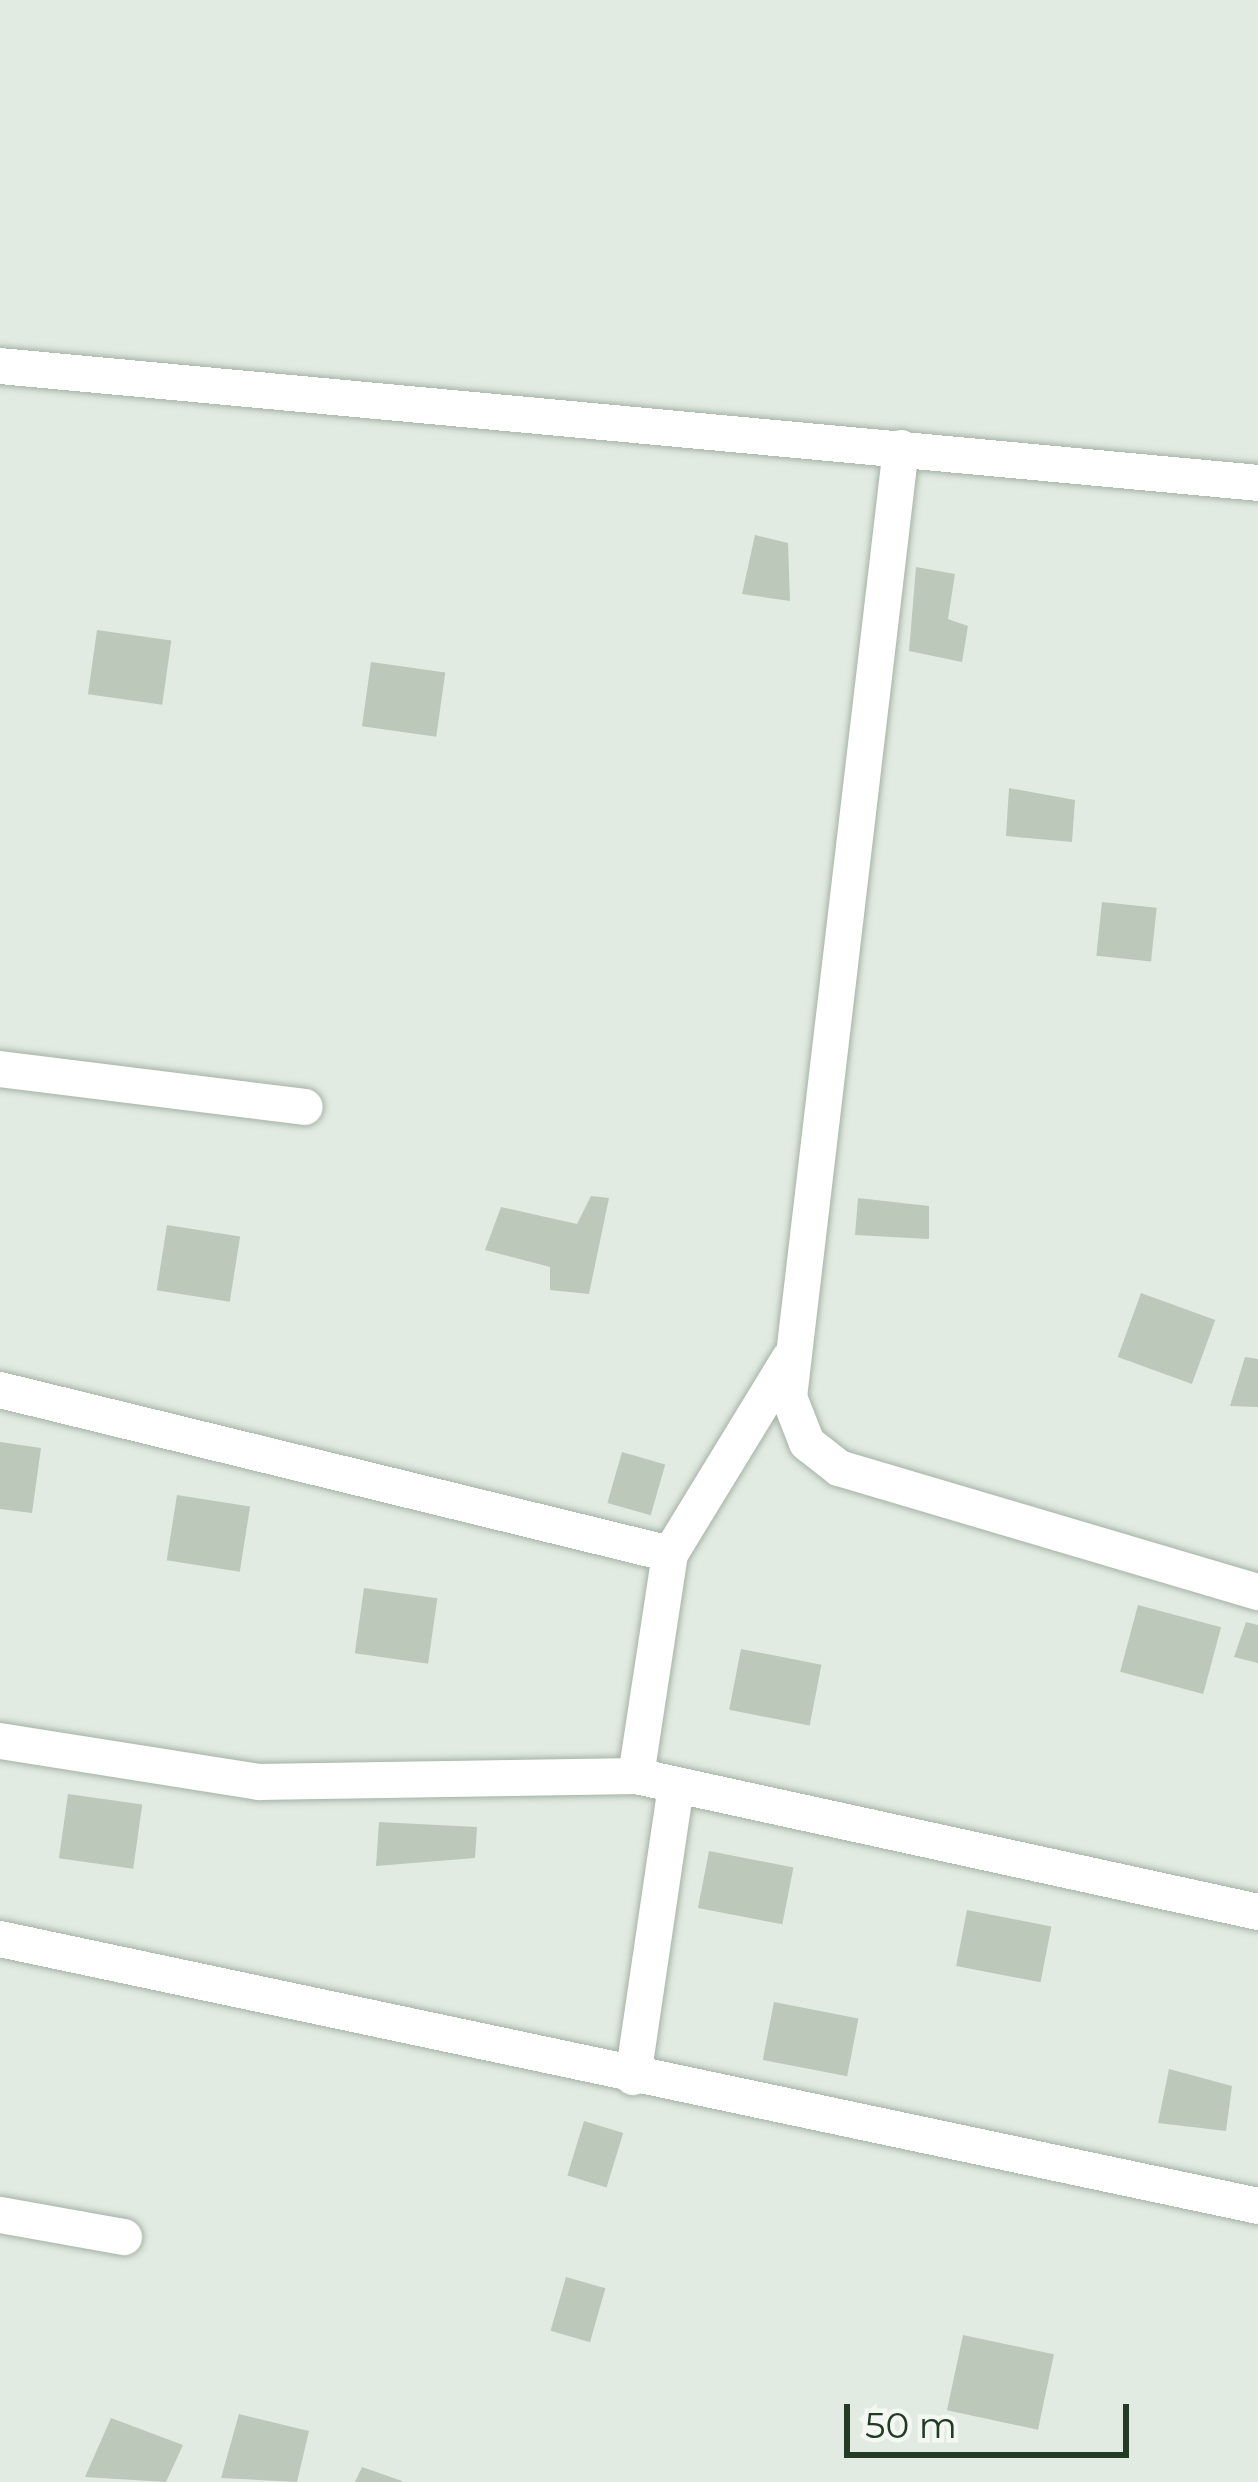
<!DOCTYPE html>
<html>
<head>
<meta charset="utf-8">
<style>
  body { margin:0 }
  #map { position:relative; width:1258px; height:2482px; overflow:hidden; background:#e2ebe2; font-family:Montserrat,sans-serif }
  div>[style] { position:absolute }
  .building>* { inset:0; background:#bcc8ba; transform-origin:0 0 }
  .roads { filter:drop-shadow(0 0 3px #a5b2a6) drop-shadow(0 0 3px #a5b2a6) }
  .street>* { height:36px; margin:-18px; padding:0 18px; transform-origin:18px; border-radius:18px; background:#fff }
  .secondary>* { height:36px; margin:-18px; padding:0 18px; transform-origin:18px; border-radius:18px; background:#fff }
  span { translate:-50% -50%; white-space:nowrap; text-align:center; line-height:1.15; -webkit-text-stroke:10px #f3f8f2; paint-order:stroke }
  .scale { position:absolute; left:844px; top:2404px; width:285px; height:54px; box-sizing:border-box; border:6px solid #233a25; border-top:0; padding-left:15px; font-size:36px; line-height:42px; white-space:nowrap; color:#233a25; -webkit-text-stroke:9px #f3f8f2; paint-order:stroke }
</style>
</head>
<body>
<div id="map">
  <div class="building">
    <i style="clip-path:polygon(755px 535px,788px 543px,790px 601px,742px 594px)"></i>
    <i style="clip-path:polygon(916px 567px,955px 574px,948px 619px,968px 626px,962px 662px,909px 651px)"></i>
    <i style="left:97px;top:630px;width:75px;height:65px;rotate:8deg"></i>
    <i style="left:371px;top:662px;width:75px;height:65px;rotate:8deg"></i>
    <i style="clip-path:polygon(1009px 788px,1075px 800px,1072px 842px,1006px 836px)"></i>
    <i style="left:1102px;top:902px;width:55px;height:54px;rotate:6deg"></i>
    <i style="clip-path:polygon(591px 1196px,609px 1198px,589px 1294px,550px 1290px,550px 1267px,485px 1250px,501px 1207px,577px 1224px)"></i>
    <i style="clip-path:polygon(858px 1198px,929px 1206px,929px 1239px,855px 1235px)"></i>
    <i style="left:167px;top:1225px;width:74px;height:66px;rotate:9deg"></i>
    <i style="left:1141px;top:1293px;width:79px;height:68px;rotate:20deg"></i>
    <i style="clip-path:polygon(1245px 1357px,1258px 1359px,1258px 1407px,1230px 1406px)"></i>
    <i style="clip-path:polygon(0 1442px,41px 1448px,32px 1513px,0 1509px)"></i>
    <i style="left:622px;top:1452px;width:45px;height:53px;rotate:16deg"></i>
    <i style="left:177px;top:1495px;width:74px;height:66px;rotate:9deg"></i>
    <i style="left:364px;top:1588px;width:74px;height:66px;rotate:8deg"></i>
    <i style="left:1138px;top:1605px;width:86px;height:69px;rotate:15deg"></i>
    <i style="clip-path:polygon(1246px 1622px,1258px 1625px,1258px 1663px,1234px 1657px)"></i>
    <i style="left:741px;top:1649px;width:82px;height:62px;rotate:11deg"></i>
    <i style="left:68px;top:1794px;width:75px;height:65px;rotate:8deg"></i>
    <i style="clip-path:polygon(379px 1822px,477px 1827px,475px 1858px,376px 1866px)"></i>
    <i style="left:709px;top:1851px;width:86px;height:58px;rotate:11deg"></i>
    <i style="left:967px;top:1910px;width:86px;height:57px;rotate:11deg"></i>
    <i style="left:774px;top:2002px;width:86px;height:59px;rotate:11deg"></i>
    <i style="clip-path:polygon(1169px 2069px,1232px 2086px,1226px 2131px,1158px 2123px)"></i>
    <i style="left:584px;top:2121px;width:41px;height:57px;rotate:17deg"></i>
    <i style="left:566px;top:2277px;width:41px;height:56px;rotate:16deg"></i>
    <i style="left:963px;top:2335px;width:93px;height:77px;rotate:12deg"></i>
    <i style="clip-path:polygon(239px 2414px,309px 2431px,297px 2482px,221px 2478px)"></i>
    <i style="clip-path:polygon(111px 2418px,183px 2445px,166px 2482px,85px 2477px)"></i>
    <i style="clip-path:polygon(362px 2467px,402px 2481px,402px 2482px,355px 2482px)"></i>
  </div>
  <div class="roads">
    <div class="street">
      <i style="left:901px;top:448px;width:956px;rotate:96.73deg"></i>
      <i style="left:789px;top:1397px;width:49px;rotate:68.6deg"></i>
      <i style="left:807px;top:1443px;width:41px;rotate:38deg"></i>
      <i style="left:839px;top:1468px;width:437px;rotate:16.5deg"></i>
      <i style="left:0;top:1069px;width:307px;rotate:7.1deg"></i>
      <i style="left:0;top:1390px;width:690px;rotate:13.75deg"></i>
      <i style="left:670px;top:1554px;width:228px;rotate:-58.6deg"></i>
      <i style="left:0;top:1741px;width:262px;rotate:9deg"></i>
      <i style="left:259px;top:1782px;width:377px;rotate:-0.9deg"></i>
      <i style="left:636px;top:1776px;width:637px;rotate:12.33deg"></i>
      <i style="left:636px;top:1776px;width:225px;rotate:-81.3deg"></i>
      <i style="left:0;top:1939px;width:1286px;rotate:11.98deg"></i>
      <i style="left:633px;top:2077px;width:295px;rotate:-81.6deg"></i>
      <i style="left:0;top:2215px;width:126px;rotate:10.1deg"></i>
    </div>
    <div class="secondary">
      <i style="left:0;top:366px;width:1263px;rotate:5.31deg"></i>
    </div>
  </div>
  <div class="scale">50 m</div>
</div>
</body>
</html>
